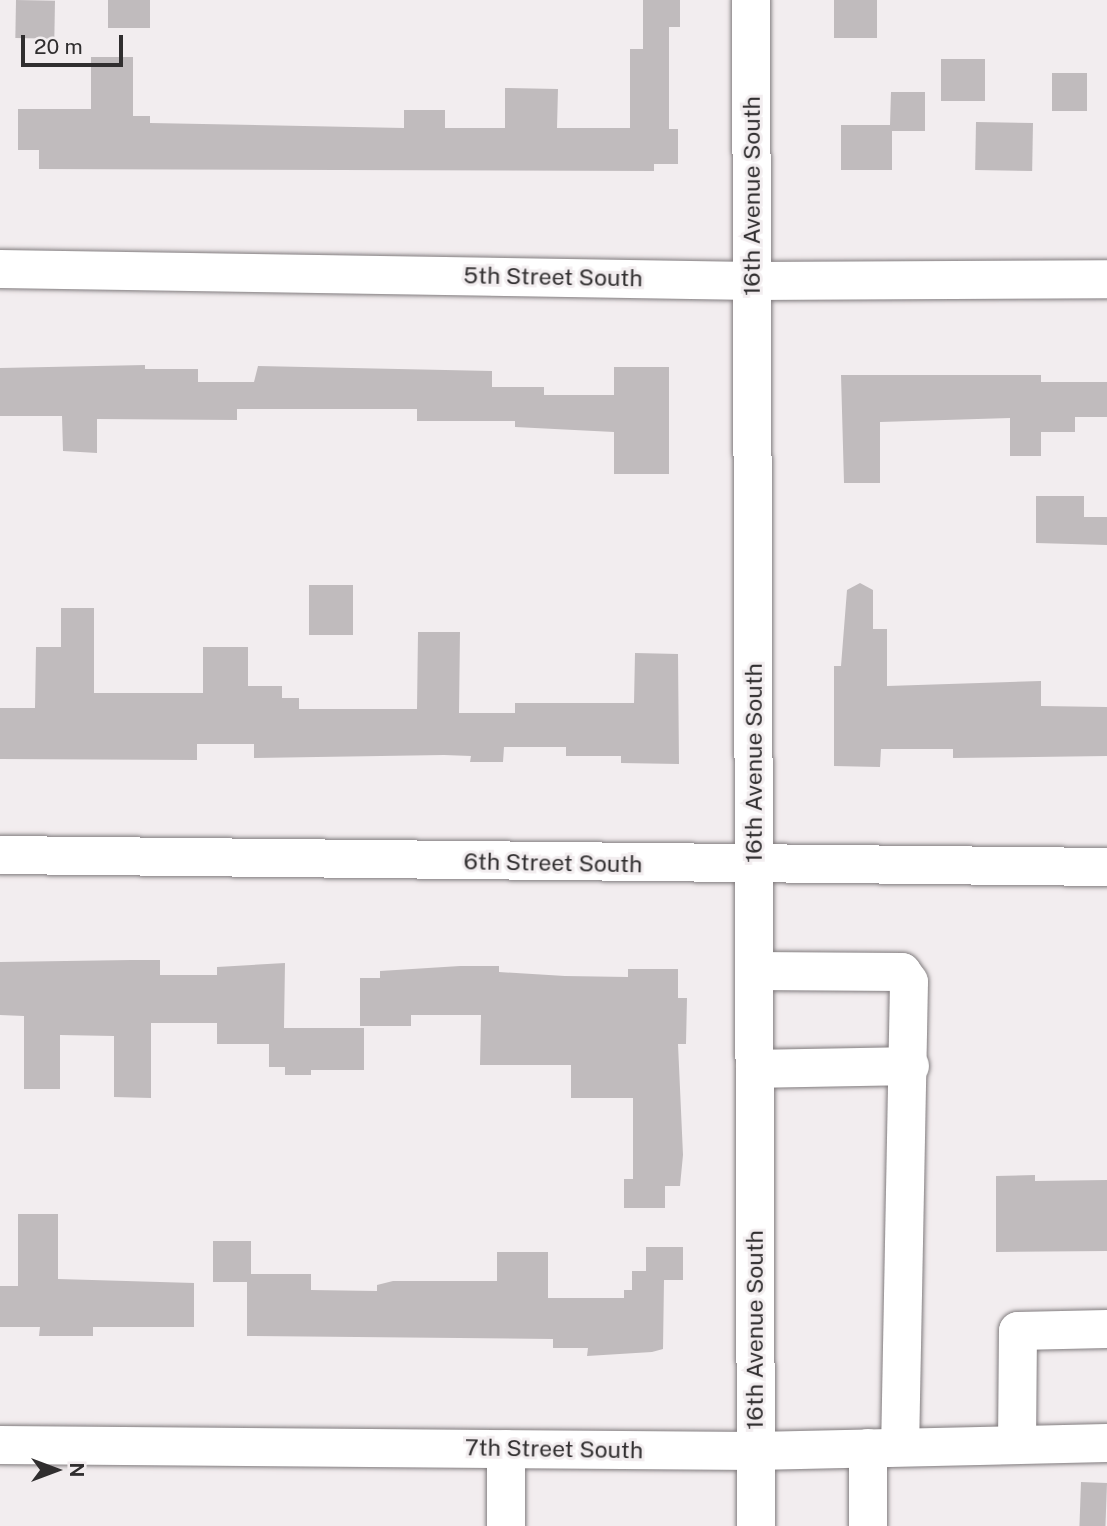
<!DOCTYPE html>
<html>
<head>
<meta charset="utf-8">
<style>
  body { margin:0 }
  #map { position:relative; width:1107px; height:1526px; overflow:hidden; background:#f2edef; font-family:"Public Sans",sans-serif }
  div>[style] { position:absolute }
  .building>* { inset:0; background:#c0bbbd; transform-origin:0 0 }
  .roads { filter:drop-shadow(0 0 2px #817c7e) drop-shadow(0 0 2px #817c7e) }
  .minor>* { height:38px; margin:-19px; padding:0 19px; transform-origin:19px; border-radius:19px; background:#fff }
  span { translate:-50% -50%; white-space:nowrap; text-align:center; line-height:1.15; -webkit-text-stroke:6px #f2edef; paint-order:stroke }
  .street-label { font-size:23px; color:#302e2f }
  .north { position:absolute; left:21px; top:1435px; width:70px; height:70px; -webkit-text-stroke:5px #f2edef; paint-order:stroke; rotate:90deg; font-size:19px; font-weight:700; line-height:28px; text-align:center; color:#302e2f }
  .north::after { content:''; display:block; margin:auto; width:24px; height:32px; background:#302e2f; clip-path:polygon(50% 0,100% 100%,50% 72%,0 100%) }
  .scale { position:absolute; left:21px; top:35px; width:102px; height:32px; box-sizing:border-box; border:4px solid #302e2f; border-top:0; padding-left:9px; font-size:21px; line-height:24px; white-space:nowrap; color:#302e2f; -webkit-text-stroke:5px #f2edef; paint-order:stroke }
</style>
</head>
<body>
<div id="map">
  <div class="building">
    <i style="left:16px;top:0;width:39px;height:38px;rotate:1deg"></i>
    <i style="left:108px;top:0;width:42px;height:28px"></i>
    <i style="clip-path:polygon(643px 0,680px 0,680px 27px,669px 27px,669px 129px,678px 129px,678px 164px,654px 164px,654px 171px,39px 169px,39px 150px,18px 150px,18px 109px,91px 109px,91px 57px,133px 57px,133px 116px,150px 116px,150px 123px,404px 128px,404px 110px,445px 110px,445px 128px,505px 128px,505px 88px,558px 89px,557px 128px,630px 128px,630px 49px,643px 49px)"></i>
    <i style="left:834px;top:0;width:43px;height:38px"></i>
    <i style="left:941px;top:59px;width:44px;height:42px"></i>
    <i style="left:1052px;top:73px;width:35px;height:38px"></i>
    <i style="clip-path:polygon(891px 92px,925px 92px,925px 131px,892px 131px,892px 170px,841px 170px,841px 125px,890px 125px)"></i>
    <i style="left:976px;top:122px;width:57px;height:48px;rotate:1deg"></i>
    <i style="clip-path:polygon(145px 365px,145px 369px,198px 369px,198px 382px,254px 382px,258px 366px,492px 371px,492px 387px,544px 387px,544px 395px,614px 395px,614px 367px,669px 367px,669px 474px,614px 474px,614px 432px,515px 427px,515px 421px,417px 421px,417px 409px,237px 409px,237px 420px,97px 419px,97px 453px,63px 451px,62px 416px,0 416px,0 368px)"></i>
    <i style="clip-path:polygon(841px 375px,1041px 375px,1041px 382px,1107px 382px,1107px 417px,1075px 417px,1075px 432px,1041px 432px,1041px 456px,1010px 456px,1010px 418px,880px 422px,880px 483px,844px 483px)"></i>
    <i style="clip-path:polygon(1036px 496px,1084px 496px,1084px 517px,1107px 517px,1107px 545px,1036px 543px)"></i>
    <i style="clip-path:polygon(860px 583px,873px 590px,873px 629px,887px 629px,887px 686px,1041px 681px,1041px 706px,1107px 707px,1107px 756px,953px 758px,953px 749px,881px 749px,880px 767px,834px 766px,834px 666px,841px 666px,847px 590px)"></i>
    <i style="left:309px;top:585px;width:44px;height:50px"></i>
    <i style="clip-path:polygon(61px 608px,94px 608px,94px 693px,203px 693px,203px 647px,248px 647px,248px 686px,282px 686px,282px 698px,299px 698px,299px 709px,417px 709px,418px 632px,460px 632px,459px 713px,515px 713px,515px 703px,634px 703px,635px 653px,678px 654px,679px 764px,621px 763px,621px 756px,566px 756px,566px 747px,504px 747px,503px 762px,470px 762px,471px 756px,444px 755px,254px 758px,254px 744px,197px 744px,197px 760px,0 759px,0 708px,35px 708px,36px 647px,61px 647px)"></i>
    <i style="clip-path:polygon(131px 960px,160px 960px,160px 975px,217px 975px,217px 967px,285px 963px,284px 1028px,364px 1028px,364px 1070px,311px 1070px,311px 1075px,285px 1075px,285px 1067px,269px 1067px,269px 1044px,217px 1044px,217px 1023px,151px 1023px,151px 1098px,114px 1097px,114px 1036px,60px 1035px,60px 1089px,24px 1089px,24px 1016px,0 1015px,0 962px)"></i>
    <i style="clip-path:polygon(460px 966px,499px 966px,499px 972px,565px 976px,628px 977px,628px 969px,678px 969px,678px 998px,687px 998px,686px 1044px,678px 1044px,683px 1155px,680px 1186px,665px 1186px,665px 1208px,624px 1208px,624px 1179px,633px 1179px,633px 1098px,571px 1098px,571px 1065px,480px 1065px,481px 1015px,411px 1015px,411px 1026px,360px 1026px,360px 978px,380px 978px,380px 971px)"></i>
    <i style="clip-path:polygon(1035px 1175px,1035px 1181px,1107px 1180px,1107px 1251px,996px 1252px,996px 1176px)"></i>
    <i style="clip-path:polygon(18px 1214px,58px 1214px,58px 1279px,194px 1283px,194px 1327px,93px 1327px,93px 1336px,39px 1336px,40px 1327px,0 1327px,0 1286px,18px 1286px)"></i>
    <i style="clip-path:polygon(213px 1241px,251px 1241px,251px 1274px,311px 1274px,311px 1290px,377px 1291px,377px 1285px,393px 1281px,497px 1281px,497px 1252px,548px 1252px,548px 1298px,624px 1298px,624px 1290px,632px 1290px,632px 1271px,646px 1271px,646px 1247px,683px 1247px,683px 1280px,664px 1280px,663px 1349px,652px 1352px,587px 1356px,588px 1348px,553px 1348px,553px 1339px,247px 1336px,247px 1282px,213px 1282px)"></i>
    <i style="left:1081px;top:1482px;width:26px;height:44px;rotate:2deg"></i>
  </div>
  <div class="roads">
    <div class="minor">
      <i style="left:751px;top:0;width:1526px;rotate:89.81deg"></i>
      <i style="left:0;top:269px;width:753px;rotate:0.91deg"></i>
      <i style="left:753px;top:281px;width:354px;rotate:-0.3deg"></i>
      <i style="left:0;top:855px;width:1107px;rotate:0.62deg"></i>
      <i style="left:754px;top:971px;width:148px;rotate:0.4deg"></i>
      <i style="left:902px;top:972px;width:12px;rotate:55deg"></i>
      <i style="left:909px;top:982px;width:465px;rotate:91.1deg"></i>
      <i style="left:755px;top:1069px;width:155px;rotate:-1.1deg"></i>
      <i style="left:0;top:1445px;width:755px;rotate:0.46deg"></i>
      <i style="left:755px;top:1451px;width:352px;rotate:-1.3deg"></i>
      <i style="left:1017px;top:1445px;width:114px;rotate:-89.5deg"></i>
      <i style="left:1018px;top:1331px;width:89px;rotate:-1.3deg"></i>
      <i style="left:868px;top:1448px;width:78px;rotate:90deg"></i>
      <i style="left:506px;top:1449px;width:77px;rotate:90deg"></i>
    </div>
  </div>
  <div class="street-label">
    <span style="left:752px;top:196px;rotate:-90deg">16th Avenue South</span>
    <span style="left:553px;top:277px;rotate:1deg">5th Street South</span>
    <span style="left:754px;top:763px;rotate:-90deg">16th Avenue South</span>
    <span style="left:553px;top:863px;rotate:1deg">6th Street South</span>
    <span style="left:755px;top:1330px;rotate:-90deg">16th Avenue South</span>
    <span style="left:554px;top:1449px;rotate:1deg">7th Street South</span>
  </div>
  <div class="north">N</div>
  <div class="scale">20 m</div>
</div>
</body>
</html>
